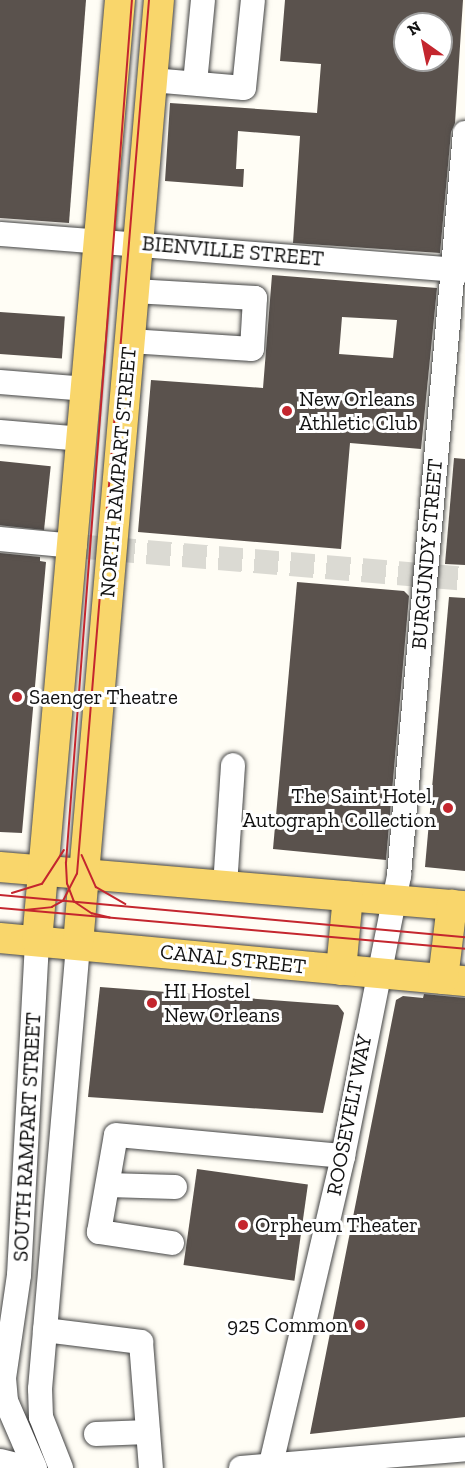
<!DOCTYPE html>
<html>
<head>
<meta charset="utf-8">
<style>
  body { margin:0 }
  #map { position:relative; width:465px; height:1468px; overflow:hidden; background:#fffdf5; font-family:"Zilla Slab",serif }
  div>[style] { position:absolute }
  .building>* { inset:0; background:#5a524d; transform-origin:0 0 }
  .minor-tunnel>* { height:24px; margin-top:-12px; transform-origin:0; background:repeating-linear-gradient(90deg,#dbdad3 0 24px,transparent 0 36px) }
  .roads { filter:drop-shadow(0 0 2px #444) drop-shadow(0 0 2px #444) }
  .minor>* { height:24px; margin:-12px; padding:0 12px; transform-origin:12px; border-radius:12px; background:#fff }
  .major>* { height:30px; margin:-15px; padding:0 15px; transform-origin:15px; border-radius:15px; background:#f9d66b }
  .tram>* { height:1.5px; margin:-0.75px; padding:0 0.75px; transform-origin:0.75px; border-radius:0.75px; background:#c4262e }
  .dots>* { width:16px; height:16px; translate:-50% -50%; box-sizing:border-box; border:3px solid #fff; border-radius:50% }
  span { translate:-50% -50%; white-space:nowrap; text-align:center; line-height:1.15; -webkit-text-stroke:6px #fff; paint-order:stroke }
  .street-label { font-size:21px; color:#111 }
  .poi-label { font-size:21px; color:#111 }
  .left { translate:0 -50%; text-align:left }
  .right { translate:-100% -50%; text-align:right }
  .north { position:absolute; left:393px; top:12px; width:60px; height:60px; box-sizing:border-box; background:#fff; border:2px solid #a0a0a0; border-radius:50%; rotate:327deg; font-size:16px; font-weight:700; line-height:24px; text-align:center; color:#111 }
  .north::after { content:''; display:block; margin:auto; width:21px; height:27px; background:#c4262e; clip-path:polygon(50% 0,100% 100%,50% 72%,0 100%) }
</style>
</head>
<body>
<div id="map">
  <div class="building">
    <i style="clip-path:polygon(0 0,86px 0,69px 223px,0 218px)"></i>
    <i style="clip-path:polygon(evenodd,285px 0,463px 0,455px 123px,451px 132px,440px 253px,293px 243px,300px 136px,238px 131px,236px 169px,244px 169px,243px 187px,165px 181px,170px 103px,317px 113px,321px 64px,280px 61px,285px 0,405px 24px,441px 24px,441px 60px,405px 60px,405px 24px)"></i>
    <i style="clip-path:polygon(evenodd,272px 275px,437px 288px,421px 449px,350px 443px,341px 549px,138px 532px,151px 380px,263px 388px,272px 275px,342px 317px,397px 320px,393px 358px,339px 354px,342px 317px)"></i>
    <i style="left:0;top:312px;width:65px;height:42px;rotate:4deg"></i>
    <i style="clip-path:polygon(454px 458px,465px 459px,465px 565px,445px 564px)"></i>
    <i style="left:0;top:461px;width:51px;height:64px;rotate:6deg"></i>
    <i style="clip-path:polygon(0 553px,40px 557px,40px 561px,46px 562px,22px 833px,0 832px)"></i>
    <i style="clip-path:polygon(297px 582px,404px 591px,409px 596px,386px 860px,273px 849px)"></i>
    <i style="clip-path:polygon(449px 597px,465px 598px,465px 871px,425px 867px)"></i>
    <i style="clip-path:polygon(100px 987px,338px 1005px,344px 1013px,323px 1113px,88px 1097px)"></i>
    <i style="clip-path:polygon(424px 994px,465px 998px,465px 1417px,310px 1434px,396px 1000px,403px 996px,423px 998px)"></i>
    <i style="left:197px;top:1169px;width:112px;height:97px;rotate:8deg"></i>
  </div>
  <div class="minor-tunnel">
    <i style="left:75px;top:546px;width:391px;rotate:4.8deg"></i>
  </div>
  <div class="roads">
    <div class="minor">
      <i style="left:152px;top:80px;width:92px;rotate:5deg"></i>
      <i style="left:244px;top:88px;width:88px;rotate:-84.2deg"></i>
      <i style="left:195px;top:83px;width:83px;rotate:-84.5deg"></i>
      <i style="left:0;top:234px;width:466px;rotate:4.5deg"></i>
      <i style="left:130px;top:341px;width:122px;rotate:3.8deg"></i>
      <i style="left:252px;top:349px;width:51px;rotate:-86.6deg"></i>
      <i style="left:255px;top:298px;width:121px;rotate:-176.7deg"></i>
      <i style="left:0;top:382px;width:87px;rotate:4.6deg"></i>
      <i style="left:0;top:432px;width:83px;rotate:4.8deg"></i>
      <i style="left:0;top:539px;width:75px;rotate:5.3deg"></i>
      <i style="left:225px;top:886px;width:121px;rotate:-86.2deg"></i>
      <i style="left:108px;top:1185px;width:67px;rotate:1.7deg"></i>
      <i style="left:172px;top:1243px;width:74px;rotate:-171.4deg"></i>
      <i style="left:99px;top:1232px;width:98px;rotate:-80.1deg"></i>
      <i style="left:116px;top:1135px;width:228px;rotate:5.3deg"></i>
      <i style="left:45px;top:1330px;width:97px;rotate:7.1deg"></i>
      <i style="left:141px;top:1342px;width:126px;rotate:85.5deg"></i>
      <i style="left:96px;top:1434px;width:52px;rotate:-2.2deg"></i>
      <i style="left:0;top:1461px;width:29px;rotate:14deg"></i>
      <i style="left:35px;top:1468px;width:73px;rotate:-113.4deg"></i>
      <i style="left:6px;top:1401px;width:23px;rotate:-95deg"></i>
      <i style="left:4px;top:1378px;width:104px;rotate:-81.7deg"></i>
      <i style="left:19px;top:1275px;width:334px;rotate:-86.9deg"></i>
      <i style="left:61px;top:1468px;width:55px;rotate:-111.4deg"></i>
      <i style="left:41px;top:1417px;width:28px;rotate:-92deg"></i>
      <i style="left:40px;top:1389px;width:447px;rotate:-85.1deg"></i>
      <i style="left:241px;top:1468px;width:225px;rotate:-4.8deg"></i>
      <i style="left:270px;top:1468px;width:320px;rotate:-76.8deg"></i>
      <i style="left:343px;top:1156px;width:287px;rotate:-78.7deg"></i>
      <i style="left:399px;top:875px;width:745px;rotate:-84.92deg"></i>
    </div>
    <div class="major">
      <i style="left:0;top:867px;width:467px;rotate:4.8deg"></i>
      <i style="left:0;top:938px;width:467px;rotate:5.3deg"></i>
      <i style="left:37px;top:941px;width:945px;rotate:-84.96deg"></i>
      <i style="left:78px;top:944px;width:947px;rotate:-85.1deg"></i>
      <i style="left:341px;top:970px;width:74px;rotate:-84.6deg"></i>
      <i style="left:443px;top:979px;width:75px;rotate:-83.1deg"></i>
    </div>
  </div>
  <div class="tram">
    <i style="left:82px;top:855px;width:35px;rotate:66deg"></i>
    <i style="left:96px;top:887px;width:34px;rotate:30deg"></i>
    <i style="left:12px;top:893px;width:31px;rotate:-17deg"></i>
    <i style="left:42px;top:884px;width:40px;rotate:-57.1deg"></i>
    <i style="left:0;top:895px;width:467px;rotate:5.2deg"></i>
    <i style="left:0;top:908px;width:467px;rotate:5deg"></i>
    <i style="left:25px;top:910px;width:27px;rotate:-6deg"></i>
    <i style="left:52px;top:907px;width:13px;rotate:-29deg"></i>
    <i style="left:63px;top:901px;width:30px;rotate:-63deg"></i>
    <i style="left:77px;top:874px;width:877px;rotate:-85.29deg"></i>
    <i style="left:110px;top:918px;width:18px;rotate:-167deg"></i>
    <i style="left:92px;top:914px;width:22px;rotate:-146deg"></i>
    <i style="left:74px;top:902px;width:19px;rotate:-111deg"></i>
    <i style="left:67px;top:884px;width:21px;rotate:-93deg"></i>
    <i style="left:66px;top:863px;width:866px;rotate:-85.63deg"></i>
  </div>
  <div class="dots">
    <i style="left:287px;top:411px;background:#c4262e"></i>
    <i style="left:17px;top:697px;background:#c4262e"></i>
    <i style="left:448px;top:808px;background:#c4262e"></i>
    <i style="left:152px;top:1003px;background:#c4262e"></i>
    <i style="left:243px;top:1225px;background:#c4262e"></i>
    <i style="left:360px;top:1325px;background:#c4262e"></i>
  </div>
  <div class="street-label">
    <span style="left:233px;top:251px;rotate:5deg">BIENVILLE STREET</span>
    <span style="left:118px;top:472px;rotate:-85deg">NORTH RAMPART STREET</span>
    <span style="left:427px;top:554px;rotate:-85deg">BURGUNDY STREET</span>
    <span style="left:233px;top:959px;rotate:6deg">CANAL STREET</span>
    <span style="left:349px;top:1115px;rotate:-79deg">ROOSEVELT WAY</span>
    <span style="left:27px;top:1137px;rotate:-87deg">SOUTH RAMPART STREET</span>
  </div>
  <div class="poi-label">
    <span class="left" style="left:299px;top:411px">New Orleans<br>Athletic Club</span>
    <span class="left" style="left:29px;top:697px">Saenger Theatre</span>
    <span class="right" style="left:436px;top:808px">The Saint Hotel,<br>Autograph Collection</span>
    <span class="left" style="left:164px;top:1003px">HI Hostel<br>New Orleans</span>
    <span class="left" style="left:255px;top:1225px">Orpheum Theater</span>
    <span class="right" style="left:348px;top:1325px">925 Common</span>
  </div>
  <div class="north">N</div>
</div>
</body>
</html>
